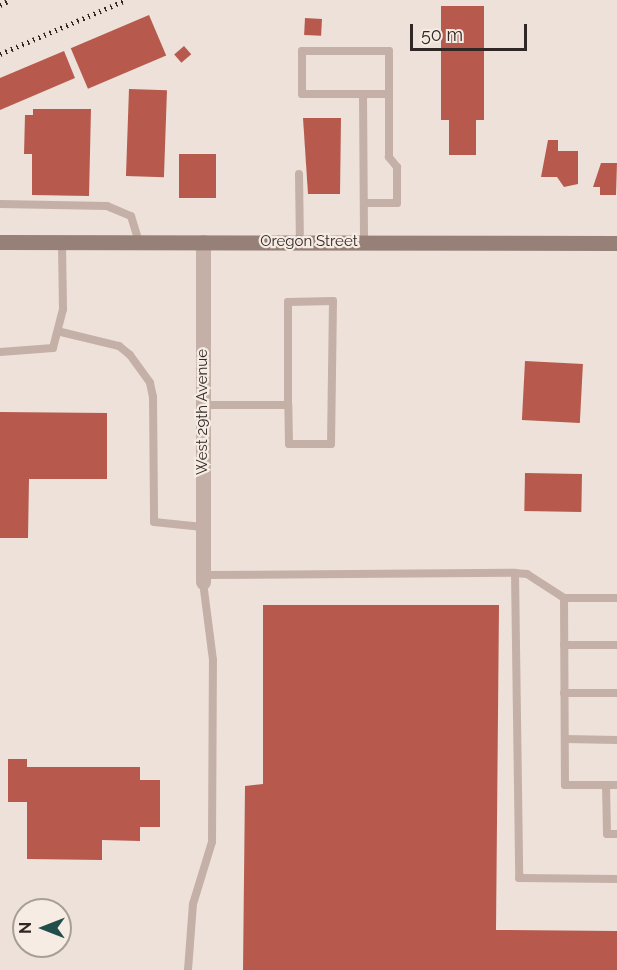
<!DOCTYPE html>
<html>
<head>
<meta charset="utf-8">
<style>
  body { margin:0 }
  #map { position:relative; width:617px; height:970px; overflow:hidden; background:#ede1d9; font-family:Raleway,sans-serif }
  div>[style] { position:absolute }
  .building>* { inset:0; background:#b75a4d; transform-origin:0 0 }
  .lane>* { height:8px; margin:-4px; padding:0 4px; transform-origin:4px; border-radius:4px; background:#c4b0a6 }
  .street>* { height:15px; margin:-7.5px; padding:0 7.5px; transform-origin:7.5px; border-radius:7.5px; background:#c4b0a6 }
  .secondary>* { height:15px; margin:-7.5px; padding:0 7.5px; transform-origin:7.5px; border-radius:7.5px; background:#978078 }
  .rail>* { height:4.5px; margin-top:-2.25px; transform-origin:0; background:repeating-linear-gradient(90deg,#312826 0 1.5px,transparent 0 6px) }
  span { translate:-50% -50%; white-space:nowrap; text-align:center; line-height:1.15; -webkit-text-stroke:4.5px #f6ece4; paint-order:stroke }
  .street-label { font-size:15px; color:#312826 }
  .north { position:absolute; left:12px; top:898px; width:60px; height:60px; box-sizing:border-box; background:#f6ece4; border:2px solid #a79e98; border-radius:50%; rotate:270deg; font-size:16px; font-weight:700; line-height:24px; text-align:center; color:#312826 }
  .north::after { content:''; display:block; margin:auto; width:21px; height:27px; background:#214d4b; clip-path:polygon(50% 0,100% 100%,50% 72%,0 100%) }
  .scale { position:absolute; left:410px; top:24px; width:117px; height:27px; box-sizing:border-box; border:3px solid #312826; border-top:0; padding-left:8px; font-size:18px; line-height:21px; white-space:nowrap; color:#312826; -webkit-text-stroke:4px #f6ece4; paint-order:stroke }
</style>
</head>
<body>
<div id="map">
  <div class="building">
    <i style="clip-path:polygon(441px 6px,484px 6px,484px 120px,476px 120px,476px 155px,449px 155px,449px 120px,441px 120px)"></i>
    <i style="left:149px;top:15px;width:44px;height:85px;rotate:67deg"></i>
    <i style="left:305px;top:18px;width:17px;height:17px;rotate:3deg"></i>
    <i style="left:184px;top:46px;width:11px;height:13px;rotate:49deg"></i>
    <i style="clip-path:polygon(64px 51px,75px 78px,0 110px,0 78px)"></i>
    <i style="left:129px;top:89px;width:38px;height:87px;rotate:2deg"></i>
    <i style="clip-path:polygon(33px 109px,91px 109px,89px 196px,32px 195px,32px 154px,24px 154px,25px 115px,33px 115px)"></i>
    <i style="clip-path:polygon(303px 118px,341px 118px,340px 194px,308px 194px)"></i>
    <i style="clip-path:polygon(548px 140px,558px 140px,558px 151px,578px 151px,578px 184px,564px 187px,557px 177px,541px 177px)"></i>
    <i style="left:179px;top:154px;width:37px;height:44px"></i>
    <i style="clip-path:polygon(601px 163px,617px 163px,616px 195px,600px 195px,600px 187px,593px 187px)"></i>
    <i style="left:525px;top:361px;width:58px;height:59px;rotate:3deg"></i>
    <i style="clip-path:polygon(0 412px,107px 413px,107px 479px,29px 479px,28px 538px,0 538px)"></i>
    <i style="left:525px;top:473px;width:57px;height:38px;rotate:1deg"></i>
    <i style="clip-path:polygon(263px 605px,499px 605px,496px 930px,617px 931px,617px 970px,243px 970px,245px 786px,263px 784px)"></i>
    <i style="clip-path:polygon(8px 759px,27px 759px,27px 767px,140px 767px,140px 780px,160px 780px,160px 827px,140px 827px,140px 841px,102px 840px,102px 860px,27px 859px,27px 802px,8px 802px)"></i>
  </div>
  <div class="lane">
    <i style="left:363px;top:94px;width:26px"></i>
    <i style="left:299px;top:174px;width:68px;rotate:89.2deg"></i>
    <i style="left:364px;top:203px;width:33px"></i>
    <i style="left:397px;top:203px;width:36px;rotate:-90deg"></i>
    <i style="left:397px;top:167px;width:13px;rotate:-129deg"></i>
    <i style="left:389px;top:157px;width:106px;rotate:-90deg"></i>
    <i style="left:389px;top:51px;width:87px;rotate:180deg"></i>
    <i style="left:302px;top:51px;width:43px;rotate:90deg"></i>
    <i style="left:302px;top:94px;width:61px"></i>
    <i style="left:363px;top:94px;width:148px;rotate:89.6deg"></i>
    <i style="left:0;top:204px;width:107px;rotate:1.1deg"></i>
    <i style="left:107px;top:206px;width:26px;rotate:23deg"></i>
    <i style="left:131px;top:216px;width:27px;rotate:73deg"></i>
    <i style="left:61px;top:332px;width:60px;rotate:13.6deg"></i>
    <i style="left:119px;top:346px;width:14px;rotate:39deg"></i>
    <i style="left:130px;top:355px;width:34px;rotate:54deg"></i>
    <i style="left:150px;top:383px;width:14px;rotate:78deg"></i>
    <i style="left:153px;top:397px;width:125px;rotate:89.5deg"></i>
    <i style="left:154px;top:522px;width:49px;rotate:5.8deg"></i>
    <i style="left:0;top:352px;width:53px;rotate:-4.3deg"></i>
    <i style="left:53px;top:348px;width:40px;rotate:-75.6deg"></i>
    <i style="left:63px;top:309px;width:67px;rotate:-90.9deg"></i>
    <i style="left:203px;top:405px;width:85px"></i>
    <i style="left:288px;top:405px;width:103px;rotate:-90deg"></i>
    <i style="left:288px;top:302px;width:45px;rotate:-1.3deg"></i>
    <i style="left:333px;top:301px;width:143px;rotate:90.8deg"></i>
    <i style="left:331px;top:444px;width:42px;rotate:180deg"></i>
    <i style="left:289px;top:444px;width:39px;rotate:-91deg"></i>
    <i style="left:515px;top:573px;width:305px;rotate:89.2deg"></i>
    <i style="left:519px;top:878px;width:98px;rotate:0.6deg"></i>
    <i style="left:203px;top:575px;width:312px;rotate:-0.4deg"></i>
    <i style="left:515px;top:573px;width:12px;rotate:5deg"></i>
    <i style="left:527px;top:574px;width:44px;rotate:33deg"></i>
    <i style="left:617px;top:598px;width:53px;rotate:180deg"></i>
    <i style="left:564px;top:598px;width:187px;rotate:89.7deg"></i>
    <i style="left:565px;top:785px;width:52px"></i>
    <i style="left:564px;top:645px;width:53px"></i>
    <i style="left:564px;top:693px;width:53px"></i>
    <i style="left:565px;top:739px;width:52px;rotate:1.1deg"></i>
    <i style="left:606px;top:785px;width:49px;rotate:88.8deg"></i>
    <i style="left:607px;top:834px;width:10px"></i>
    <i style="left:188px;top:970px;width:66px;rotate:-85.7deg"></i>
    <i style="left:193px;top:904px;width:65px;rotate:-73deg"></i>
    <i style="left:212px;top:842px;width:182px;rotate:-89.7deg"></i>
    <i style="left:213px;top:660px;width:79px;rotate:-97.3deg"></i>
  </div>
  <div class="street">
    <i style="left:203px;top:582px;width:340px;rotate:-90deg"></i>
  </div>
  <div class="secondary">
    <i style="left:0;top:242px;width:617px;rotate:0.09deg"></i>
  </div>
  <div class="rail">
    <i style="left:0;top:5px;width:11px;rotate:-27deg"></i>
    <i style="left:0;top:54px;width:137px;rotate:-23.2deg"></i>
  </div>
  <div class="street-label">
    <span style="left:309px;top:242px">Oregon Street</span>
    <span style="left:203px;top:412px;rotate:-90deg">West 29th Avenue</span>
  </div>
  <div class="north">N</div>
  <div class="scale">50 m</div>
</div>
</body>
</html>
